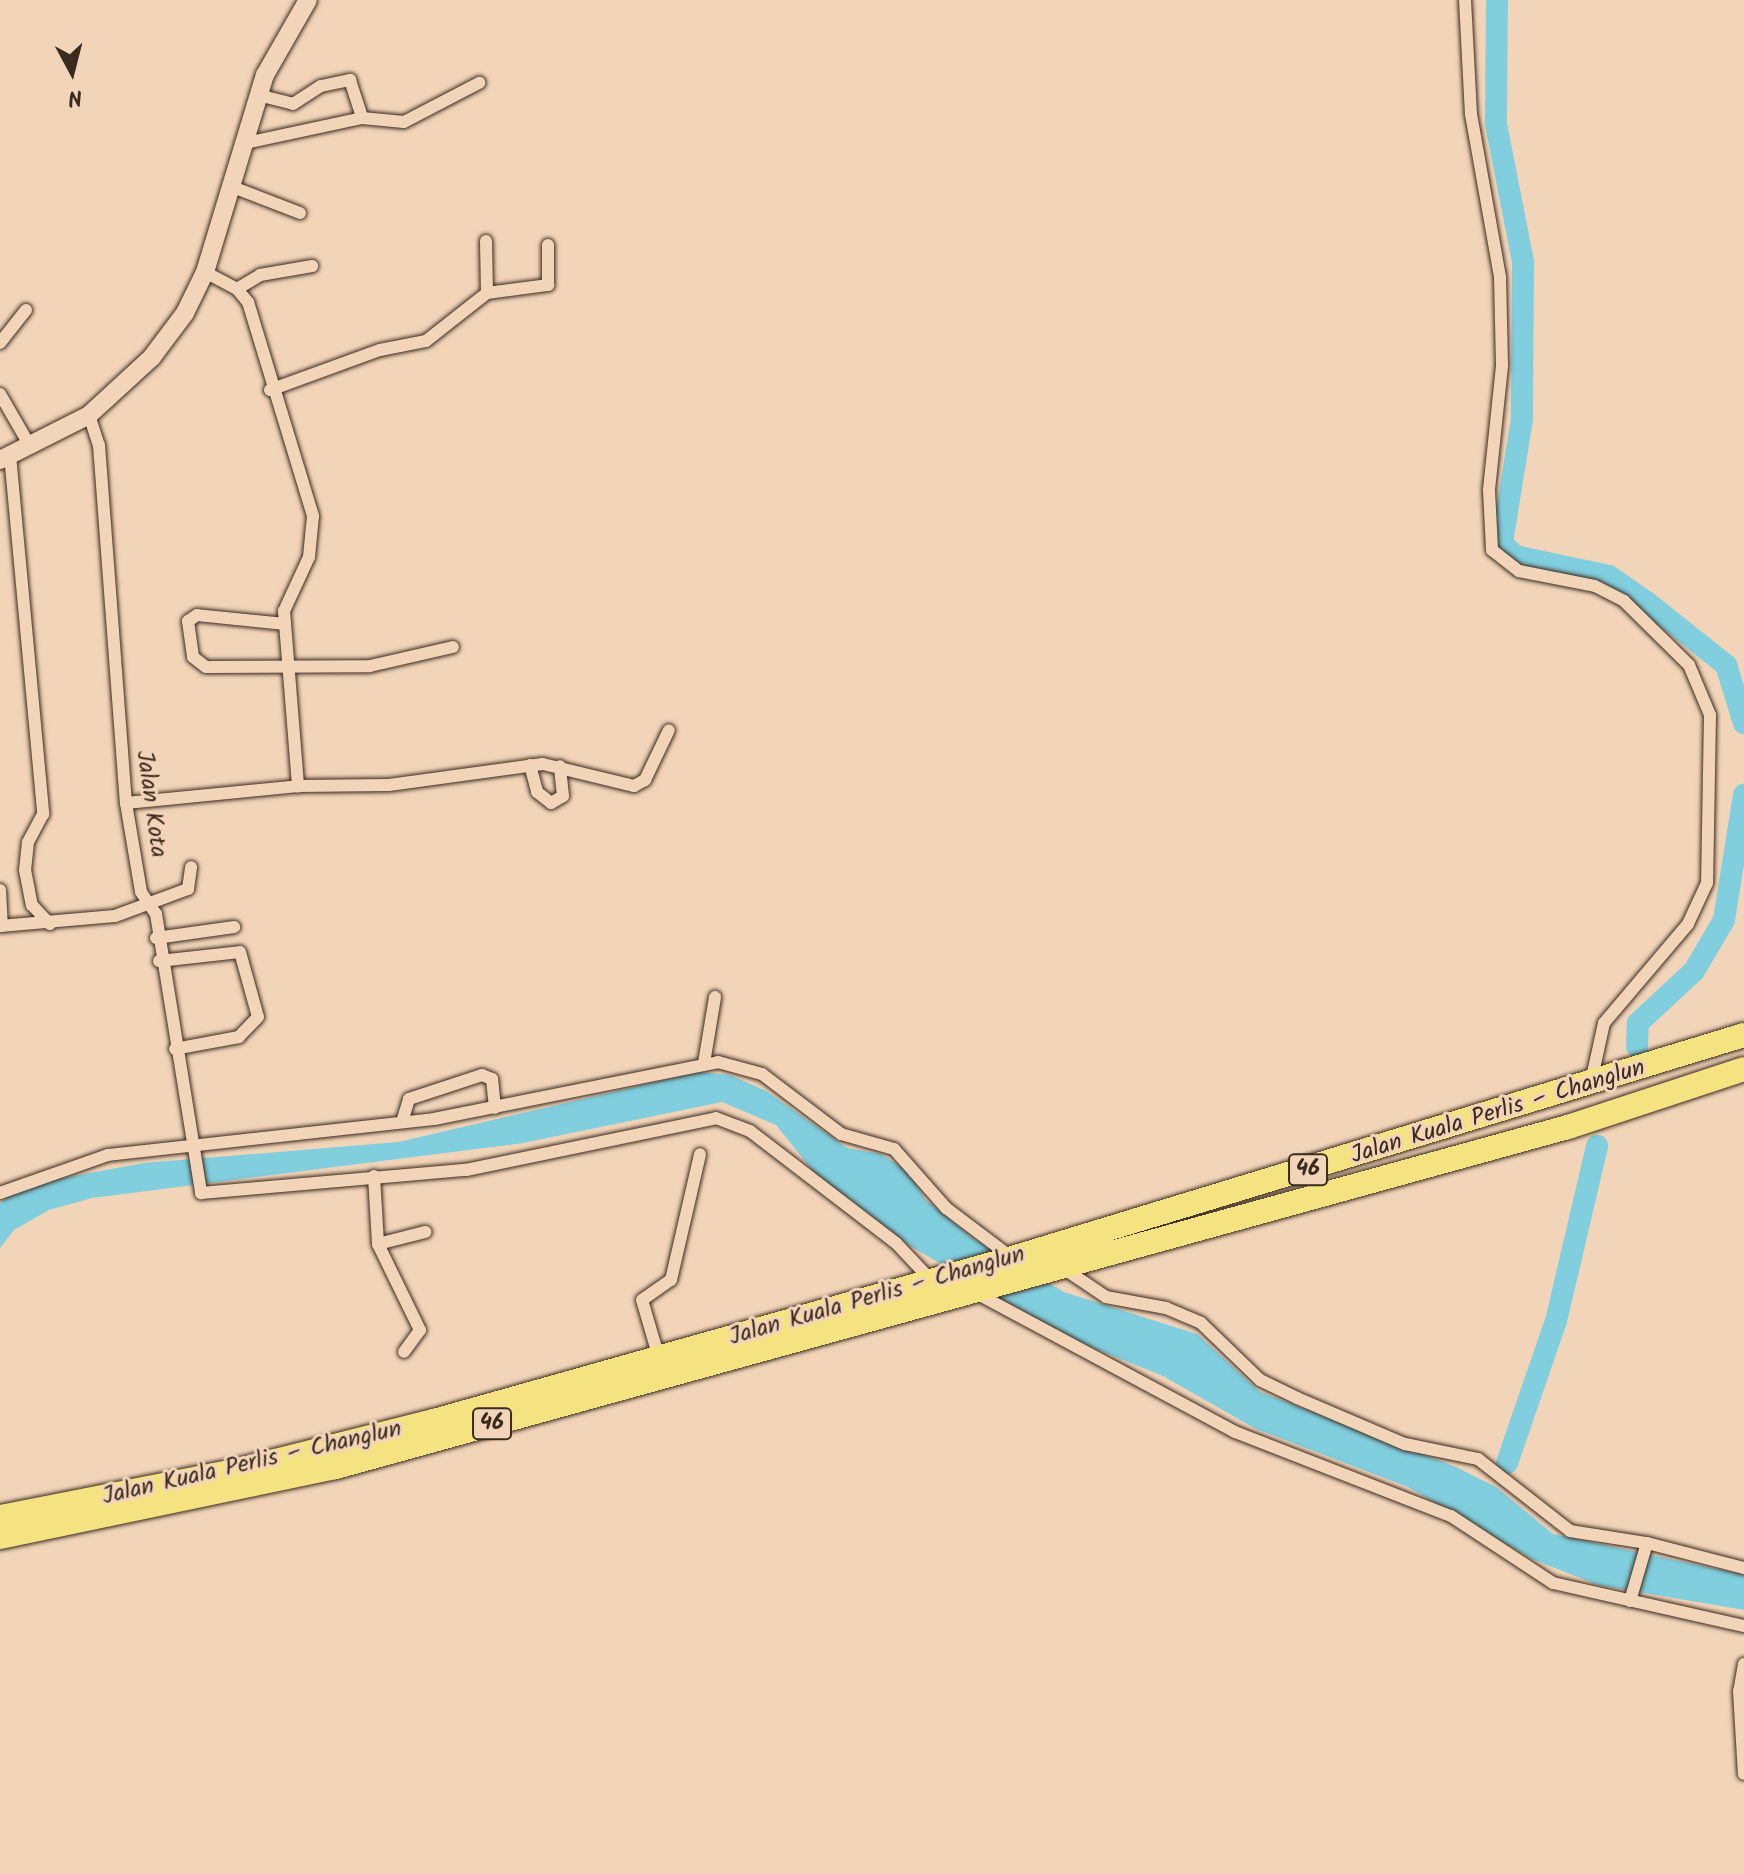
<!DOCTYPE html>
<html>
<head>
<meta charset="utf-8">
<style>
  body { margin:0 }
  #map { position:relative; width:1744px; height:1874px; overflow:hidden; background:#f2d5b9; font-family:Kalam,sans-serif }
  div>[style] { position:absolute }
  .water>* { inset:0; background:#80cede }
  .river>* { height:22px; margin:-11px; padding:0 11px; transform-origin:11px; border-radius:11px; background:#80cede }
  .roads { filter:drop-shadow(0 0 2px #3b2a1e) drop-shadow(0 0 2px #3b2a1e) }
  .street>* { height:12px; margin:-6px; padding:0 6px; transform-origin:6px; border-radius:6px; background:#f2d5b9 }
  .secondary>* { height:18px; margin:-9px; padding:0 9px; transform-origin:9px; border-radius:9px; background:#f2d5b9 }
  .highway>* { height:24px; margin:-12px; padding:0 12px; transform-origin:12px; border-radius:12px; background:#f5e382 }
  span { translate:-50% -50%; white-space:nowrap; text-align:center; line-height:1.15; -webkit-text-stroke:6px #f2d5b9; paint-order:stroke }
  .shield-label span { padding:2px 6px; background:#f2d5b9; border:2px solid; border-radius:6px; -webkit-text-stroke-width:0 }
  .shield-label { font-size:22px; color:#3b2a1e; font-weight:700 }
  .street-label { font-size:24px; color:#3b2a1e }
  .north { position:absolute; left:32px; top:32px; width:80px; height:80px; -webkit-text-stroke:6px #f2d5b9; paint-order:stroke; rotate:173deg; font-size:22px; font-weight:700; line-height:32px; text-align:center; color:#3b2a1e }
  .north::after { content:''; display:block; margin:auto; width:28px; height:36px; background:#3b2a1e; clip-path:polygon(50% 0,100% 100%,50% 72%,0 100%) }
</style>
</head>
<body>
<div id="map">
  <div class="water">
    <i style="clip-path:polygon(699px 1072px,730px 1075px,766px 1091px,847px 1148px,880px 1154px,907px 1170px,925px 1199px,974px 1239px,1064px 1292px,1197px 1334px,1260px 1392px,1456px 1467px,1496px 1487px,1553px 1534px,1744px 1575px,1744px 1610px,1598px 1585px,1532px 1559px,1408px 1487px,1256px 1429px,1163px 1376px,1071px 1339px,910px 1246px,816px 1175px,776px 1125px,722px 1102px,523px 1143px,92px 1198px,49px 1210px,14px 1230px,0 1248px,0 1203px,24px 1185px,144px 1163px,398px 1142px)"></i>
  </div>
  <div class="river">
    <i style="left:1497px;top:0;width:124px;rotate:90.5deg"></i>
    <i style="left:1496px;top:124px;width:141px;rotate:78.9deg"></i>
    <i style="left:1523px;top:262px;width:157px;rotate:90.4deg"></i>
    <i style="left:1522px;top:419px;width:126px;rotate:99.2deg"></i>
    <i style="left:1502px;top:543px;width:18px;rotate:45deg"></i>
    <i style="left:1515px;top:556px;width:96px;rotate:12deg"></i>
    <i style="left:1609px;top:576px;width:47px;rotate:34.7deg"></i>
    <i style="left:1648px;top:603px;width:100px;rotate:38.5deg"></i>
    <i style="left:1726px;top:665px;width:61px;rotate:72.8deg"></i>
    <i style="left:1637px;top:1047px;width:24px;rotate:-88deg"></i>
    <i style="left:1638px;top:1023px;width:76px;rotate:-42.9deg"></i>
    <i style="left:1694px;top:971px;width:59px;rotate:-59.5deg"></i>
    <i style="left:1724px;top:920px;width:127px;rotate:-80.9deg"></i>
    <i style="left:1507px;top:1463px;width:150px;rotate:-71deg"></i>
    <i style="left:1556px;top:1321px;width:180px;rotate:-76.8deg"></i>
  </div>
  <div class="roads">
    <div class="street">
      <i style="left:1465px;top:0;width:114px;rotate:87deg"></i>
      <i style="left:1471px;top:114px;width:166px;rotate:79.9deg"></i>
      <i style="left:1500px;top:277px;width:89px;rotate:88.7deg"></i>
      <i style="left:1502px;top:366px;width:125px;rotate:96deg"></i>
      <i style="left:1489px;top:490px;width:60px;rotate:87.1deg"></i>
      <i style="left:1492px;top:550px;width:34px;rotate:38deg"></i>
      <i style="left:1519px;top:571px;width:77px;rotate:11.2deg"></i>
      <i style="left:1595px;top:586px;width:33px;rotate:27deg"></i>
      <i style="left:1624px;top:601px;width:91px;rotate:44.6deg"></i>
      <i style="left:1689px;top:665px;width:54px;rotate:67.2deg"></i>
      <i style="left:1710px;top:715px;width:168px;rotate:91deg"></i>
      <i style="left:1707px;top:883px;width:45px;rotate:114.9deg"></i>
      <i style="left:1688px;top:924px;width:130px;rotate:130.3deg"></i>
      <i style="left:1604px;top:1023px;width:60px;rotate:102.4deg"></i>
      <i style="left:258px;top:95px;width:36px;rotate:14deg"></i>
      <i style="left:293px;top:104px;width:33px;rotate:-33deg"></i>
      <i style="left:321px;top:86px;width:30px;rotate:-12deg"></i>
      <i style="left:350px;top:80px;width:40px;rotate:72deg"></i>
      <i style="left:241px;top:144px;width:124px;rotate:-12.1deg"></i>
      <i style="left:362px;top:118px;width:42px;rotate:5.4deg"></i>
      <i style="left:404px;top:122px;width:85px;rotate:-27.5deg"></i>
      <i style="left:230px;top:186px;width:75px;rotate:21.1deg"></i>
      <i style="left:205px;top:272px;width:36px;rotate:28deg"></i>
      <i style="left:237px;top:289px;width:17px;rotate:50deg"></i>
      <i style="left:248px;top:302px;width:224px;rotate:73.1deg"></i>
      <i style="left:313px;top:516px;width:41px;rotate:95.6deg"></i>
      <i style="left:309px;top:557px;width:60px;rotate:114.8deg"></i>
      <i style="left:284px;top:611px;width:176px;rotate:85.4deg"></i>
      <i style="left:237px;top:289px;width:27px;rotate:-31deg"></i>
      <i style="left:260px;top:275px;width:53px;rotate:-9.8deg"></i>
      <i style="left:487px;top:293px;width:62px;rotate:-7.5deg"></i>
      <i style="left:548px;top:285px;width:40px;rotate:-90deg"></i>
      <i style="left:0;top:343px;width:42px;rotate:-51.8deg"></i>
      <i style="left:270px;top:390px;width:117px;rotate:-20deg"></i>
      <i style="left:380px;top:350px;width:47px;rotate:-11.1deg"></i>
      <i style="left:426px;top:341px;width:78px;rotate:-38.2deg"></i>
      <i style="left:487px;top:293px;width:52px;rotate:-91.1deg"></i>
      <i style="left:0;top:394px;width:60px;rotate:60deg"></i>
      <i style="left:89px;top:415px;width:32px;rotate:72deg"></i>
      <i style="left:99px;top:445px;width:359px;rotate:85.7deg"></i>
      <i style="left:126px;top:803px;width:90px;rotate:80.4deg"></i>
      <i style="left:141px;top:892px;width:27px;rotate:56deg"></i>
      <i style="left:156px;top:914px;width:283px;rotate:80.8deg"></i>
      <i style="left:201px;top:1193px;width:266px;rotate:-5deg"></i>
      <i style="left:466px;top:1170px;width:255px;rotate:-11.7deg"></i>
      <i style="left:716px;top:1118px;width:36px;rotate:21deg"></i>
      <i style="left:750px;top:1131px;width:184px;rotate:37.5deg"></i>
      <i style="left:896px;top:1243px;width:51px;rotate:46.6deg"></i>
      <i style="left:10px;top:455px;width:361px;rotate:84.7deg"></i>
      <i style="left:43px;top:814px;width:32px;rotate:118deg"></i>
      <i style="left:28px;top:842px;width:28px;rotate:96deg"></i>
      <i style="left:25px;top:870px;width:36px;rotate:79deg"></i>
      <i style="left:32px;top:905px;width:26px;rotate:47deg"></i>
      <i style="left:285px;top:624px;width:88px;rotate:-174.2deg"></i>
      <i style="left:197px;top:615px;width:11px;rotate:146deg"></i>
      <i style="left:188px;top:621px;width:36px;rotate:82deg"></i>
      <i style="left:193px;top:657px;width:16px;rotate:38deg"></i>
      <i style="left:206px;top:667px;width:164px;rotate:-0.3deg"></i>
      <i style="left:370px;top:666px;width:85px;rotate:-12.9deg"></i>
      <i style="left:530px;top:765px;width:28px;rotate:75deg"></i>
      <i style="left:537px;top:792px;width:18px;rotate:38deg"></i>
      <i style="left:551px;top:803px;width:14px;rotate:-30deg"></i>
      <i style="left:563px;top:796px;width:30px;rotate:-96deg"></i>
      <i style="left:126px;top:803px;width:173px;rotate:-5.6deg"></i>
      <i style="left:298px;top:786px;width:91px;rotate:-0.6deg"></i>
      <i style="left:389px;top:785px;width:155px;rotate:-7.8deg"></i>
      <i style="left:543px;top:764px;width:94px;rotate:13.6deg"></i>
      <i style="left:634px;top:786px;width:13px;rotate:-29deg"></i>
      <i style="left:645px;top:780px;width:55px;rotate:-64.4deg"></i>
      <i style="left:0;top:890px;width:36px;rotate:87deg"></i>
      <i style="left:0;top:926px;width:115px;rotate:-5deg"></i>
      <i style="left:115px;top:916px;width:78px;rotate:-20.3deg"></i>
      <i style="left:188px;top:889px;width:22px;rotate:-82deg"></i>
      <i style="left:156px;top:938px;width:79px;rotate:-8deg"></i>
      <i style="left:159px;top:961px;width:81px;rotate:-6.3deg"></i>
      <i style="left:240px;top:952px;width:67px;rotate:74.5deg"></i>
      <i style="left:258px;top:1017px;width:28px;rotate:134deg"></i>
      <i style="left:239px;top:1037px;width:65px;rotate:169.4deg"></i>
      <i style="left:704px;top:1063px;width:67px;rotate:-80.5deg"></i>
      <i style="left:402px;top:1122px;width:24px;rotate:-73deg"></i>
      <i style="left:409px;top:1099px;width:77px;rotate:-18.2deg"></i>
      <i style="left:482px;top:1075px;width:11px;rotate:22deg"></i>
      <i style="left:492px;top:1079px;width:29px;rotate:84deg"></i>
      <i style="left:374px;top:1176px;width:68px;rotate:86.6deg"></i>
      <i style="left:378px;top:1244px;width:96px;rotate:64deg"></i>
      <i style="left:420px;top:1330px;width:27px;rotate:126deg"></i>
      <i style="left:0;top:1193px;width:114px;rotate:-19.4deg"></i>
      <i style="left:108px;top:1155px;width:328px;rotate:-6.3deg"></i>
      <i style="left:434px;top:1119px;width:290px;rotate:-11.3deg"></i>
      <i style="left:718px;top:1062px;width:46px;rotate:15.3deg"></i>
      <i style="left:762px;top:1074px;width:99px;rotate:37.2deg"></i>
      <i style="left:841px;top:1134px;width:55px;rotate:15.8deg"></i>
      <i style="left:894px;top:1149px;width:79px;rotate:48.6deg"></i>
      <i style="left:946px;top:1208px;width:83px;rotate:37.1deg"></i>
      <i style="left:378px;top:1244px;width:49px;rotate:-14.3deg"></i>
      <i style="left:1063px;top:1268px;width:52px;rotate:34deg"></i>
      <i style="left:1106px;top:1297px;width:61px;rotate:10.4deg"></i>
      <i style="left:1166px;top:1308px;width:38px;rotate:23deg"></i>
      <i style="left:1201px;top:1323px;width:82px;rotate:44deg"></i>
      <i style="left:1260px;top:1380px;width:41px;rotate:25.9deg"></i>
      <i style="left:1297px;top:1398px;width:117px;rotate:23.1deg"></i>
      <i style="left:1405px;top:1444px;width:75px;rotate:11.6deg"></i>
      <i style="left:1478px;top:1459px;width:117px;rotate:38deg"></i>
      <i style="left:1570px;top:1531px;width:78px;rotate:8.9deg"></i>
      <i style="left:1647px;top:1543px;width:100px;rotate:14.5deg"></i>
      <i style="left:976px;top:1293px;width:294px;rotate:28.2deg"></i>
      <i style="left:1235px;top:1432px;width:232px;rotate:21.3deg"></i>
      <i style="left:1451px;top:1516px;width:122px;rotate:33.3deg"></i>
      <i style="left:1553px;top:1583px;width:196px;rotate:12.7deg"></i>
      <i style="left:659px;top:1358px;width:60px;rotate:-106.3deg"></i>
      <i style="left:642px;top:1300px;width:35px;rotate:-35deg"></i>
      <i style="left:671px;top:1280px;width:129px;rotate:-77deg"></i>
      <i style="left:1630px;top:1601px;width:60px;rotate:-73.7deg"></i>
      <i style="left:1744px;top:1664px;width:27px;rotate:100deg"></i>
      <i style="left:1739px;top:1691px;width:83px;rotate:86.6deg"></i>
    </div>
    <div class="secondary">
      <i style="left:0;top:460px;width:100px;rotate:-26.8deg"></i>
      <i style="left:89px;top:415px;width:86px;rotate:-42.6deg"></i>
      <i style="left:152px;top:357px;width:55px;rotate:-53.1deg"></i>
      <i style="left:185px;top:313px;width:46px;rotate:-64deg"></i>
      <i style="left:205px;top:272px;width:206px;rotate:-73.1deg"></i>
      <i style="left:265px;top:75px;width:86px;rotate:-60.2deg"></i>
    </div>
    <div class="highway">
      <i style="left:0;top:1517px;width:245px;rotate:-11.1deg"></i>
      <i style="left:240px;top:1470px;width:200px;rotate:-14.2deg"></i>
      <i style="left:434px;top:1421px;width:597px;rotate:-15.73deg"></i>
      <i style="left:1009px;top:1259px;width:768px;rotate:-16.95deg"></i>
      <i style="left:0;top:1537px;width:343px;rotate:-11.8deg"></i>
      <i style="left:336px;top:1467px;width:1278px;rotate:-15.43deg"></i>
      <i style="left:1568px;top:1127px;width:185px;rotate:-18.2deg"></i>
    </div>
  </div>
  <div class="shield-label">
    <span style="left:1308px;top:1170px">46</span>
    <span style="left:492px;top:1424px">46</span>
  </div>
  <div class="street-label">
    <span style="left:151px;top:804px;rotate:82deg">Jalan Kota</span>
    <span style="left:1498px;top:1112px;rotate:-17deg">Jalan Kuala Perlis – Changlun</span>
    <span style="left:877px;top:1296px;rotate:-16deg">Jalan Kuala Perlis – Changlun</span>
    <span style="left:252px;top:1463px;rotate:-13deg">Jalan Kuala Perlis – Changlun</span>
  </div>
  <div class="north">N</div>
</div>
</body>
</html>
